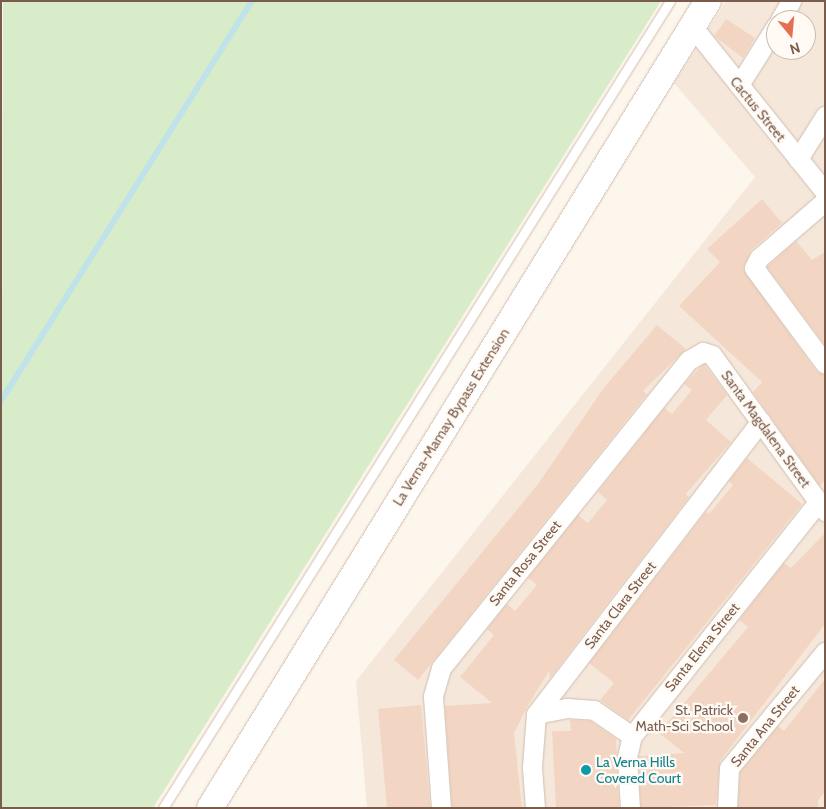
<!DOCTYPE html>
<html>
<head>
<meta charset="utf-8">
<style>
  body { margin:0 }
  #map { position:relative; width:826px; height:809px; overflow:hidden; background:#fdf6ec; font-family:Cabin,sans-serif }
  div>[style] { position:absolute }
  .residential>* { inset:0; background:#f5e8da }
  .green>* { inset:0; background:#d8ecc9 }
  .stream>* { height:5.5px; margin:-2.75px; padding:0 2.75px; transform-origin:2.75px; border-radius:2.75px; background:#bfe3e8 }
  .building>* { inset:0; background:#f3d5c3; transform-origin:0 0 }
  .roads { filter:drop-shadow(0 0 1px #d1beb0) drop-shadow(0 0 1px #d1beb0) }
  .service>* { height:9px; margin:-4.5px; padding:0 4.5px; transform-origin:4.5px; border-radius:4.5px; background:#fff }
  .minor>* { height:19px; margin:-9.5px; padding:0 9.5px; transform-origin:9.5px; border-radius:9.5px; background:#fff }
  .secondary>* { height:26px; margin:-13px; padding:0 13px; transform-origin:13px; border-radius:13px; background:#fff }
  .dots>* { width:14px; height:14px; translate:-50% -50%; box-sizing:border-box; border:2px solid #fffaf3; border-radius:50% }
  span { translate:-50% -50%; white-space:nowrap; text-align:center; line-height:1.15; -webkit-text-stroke:4.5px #fffaf3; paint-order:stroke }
  .street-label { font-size:14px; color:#7a5c4d }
  .education-label { font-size:14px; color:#785e54 }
  .right { translate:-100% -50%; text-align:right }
  .culture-label { font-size:14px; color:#0d838f }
  .left { translate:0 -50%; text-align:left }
  .frame { position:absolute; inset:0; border:2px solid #7a5c4d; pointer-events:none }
  .north { position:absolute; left:766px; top:10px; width:50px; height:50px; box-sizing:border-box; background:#fffaf3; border:1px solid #cabbb1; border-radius:50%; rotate:163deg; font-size:14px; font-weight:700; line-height:20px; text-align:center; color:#7a5c4d }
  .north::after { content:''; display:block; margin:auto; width:18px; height:22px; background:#e76f51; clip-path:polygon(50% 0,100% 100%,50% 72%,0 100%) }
</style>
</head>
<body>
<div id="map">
  <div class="residential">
    <i style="clip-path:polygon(evenodd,726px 1px,825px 1px,825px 808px,367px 808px,356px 681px,755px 177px,674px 83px,726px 1px,776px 20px,806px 20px,806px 50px,776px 50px,776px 20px)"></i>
  </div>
  <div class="green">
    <i style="clip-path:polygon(3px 1px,661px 1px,153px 808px,1px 808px)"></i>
  </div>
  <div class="stream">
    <i style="left:1px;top:401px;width:472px;rotate:-57.9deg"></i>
  </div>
  <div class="building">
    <i style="clip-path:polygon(726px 19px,755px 38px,743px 58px,714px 36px)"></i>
    <i style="clip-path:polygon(762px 199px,782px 223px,751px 250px,743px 269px,816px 371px,825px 375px,825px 480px,820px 486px,753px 392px,762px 382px,679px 306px,720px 262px,707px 249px)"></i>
    <i style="clip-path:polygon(796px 241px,812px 260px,825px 252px,825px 345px,767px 267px)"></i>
    <i style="clip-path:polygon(657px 325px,686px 349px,643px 391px,647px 394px,418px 680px,394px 660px,538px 484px,603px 389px)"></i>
    <i style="clip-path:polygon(704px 364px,727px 395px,706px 420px,731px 442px,686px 494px,689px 497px,550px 678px,549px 671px,527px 707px,514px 733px,522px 808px,452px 808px,445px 706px,492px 703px,460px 677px,494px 635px,487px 629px,507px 604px,515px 611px,537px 585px,528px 578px,578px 515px,588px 523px,607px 500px,598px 492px,664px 408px,672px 414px,692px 390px,684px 384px)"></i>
    <i style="clip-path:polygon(747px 458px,802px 504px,628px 720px,600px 700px,614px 683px,589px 663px,706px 512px,709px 514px,733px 485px,729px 481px)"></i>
    <i style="clip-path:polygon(825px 533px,825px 624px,720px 761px,716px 805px,641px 808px,639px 756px,684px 753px,659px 733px,748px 627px,739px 620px,784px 563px,791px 568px)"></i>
    <i style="clip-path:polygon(825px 679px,825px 792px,818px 800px,818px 808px,738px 808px,740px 772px,778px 726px,784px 731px)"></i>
    <i style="left:421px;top:705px;width:103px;height:43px;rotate:85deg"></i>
    <i style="clip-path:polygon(570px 720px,590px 721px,616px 739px,619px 808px,556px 808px,552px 731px,571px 731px)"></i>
  </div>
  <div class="roads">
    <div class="service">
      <i style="left:163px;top:808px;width:953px;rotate:-57.86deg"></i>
    </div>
    <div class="minor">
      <i style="left:780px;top:20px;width:22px;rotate:-60deg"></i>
      <i style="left:692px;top:26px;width:213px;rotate:51.3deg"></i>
      <i style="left:739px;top:85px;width:70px;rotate:-57.9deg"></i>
      <i style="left:798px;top:159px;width:51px;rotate:-57.9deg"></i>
      <i style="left:825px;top:201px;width:87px;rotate:139.2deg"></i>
      <i style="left:759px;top:258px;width:11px;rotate:117deg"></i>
      <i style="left:754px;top:268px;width:119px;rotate:53.5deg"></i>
      <i style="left:536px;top:714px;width:32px;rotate:-11deg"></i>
      <i style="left:567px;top:708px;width:27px;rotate:4deg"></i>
      <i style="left:594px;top:710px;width:46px;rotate:34.4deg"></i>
      <i style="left:441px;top:808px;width:112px;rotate:-94.1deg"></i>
      <i style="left:433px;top:696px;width:29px;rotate:-74deg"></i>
      <i style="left:441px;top:668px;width:395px;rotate:-51.2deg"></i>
      <i style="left:689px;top:360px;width:16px;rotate:-30deg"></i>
      <i style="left:703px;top:352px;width:9px;rotate:18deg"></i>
      <i style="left:712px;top:355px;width:193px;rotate:54.1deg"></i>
      <i style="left:535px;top:808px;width:41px;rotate:-94.2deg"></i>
      <i style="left:532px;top:767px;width:53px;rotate:-85.7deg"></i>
      <i style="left:536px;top:714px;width:369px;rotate:-52.5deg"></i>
      <i style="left:630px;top:808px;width:51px;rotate:-93.4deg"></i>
      <i style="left:627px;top:757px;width:22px;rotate:-77deg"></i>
      <i style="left:632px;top:736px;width:299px;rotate:-51.5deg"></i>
      <i style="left:727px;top:808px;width:40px;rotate:-87.1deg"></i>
      <i style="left:729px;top:768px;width:151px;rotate:-50.4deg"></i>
    </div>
    <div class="secondary">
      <i style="left:210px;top:808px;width:948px;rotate:-58.32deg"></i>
    </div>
  </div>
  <div class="dots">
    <i style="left:743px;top:718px;background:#8d6e63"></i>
    <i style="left:586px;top:770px;background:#0f9aa8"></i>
  </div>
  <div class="street-label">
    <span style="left:758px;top:109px;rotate:51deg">Cactus Street</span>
    <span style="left:451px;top:417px;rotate:-58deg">La Verna-Mamay Bypass Extension</span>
    <span style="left:766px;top:429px;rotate:54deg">Santa Magdalena Street</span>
    <span style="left:525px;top:563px;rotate:-51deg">Santa Rosa Street</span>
    <span style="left:620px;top:605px;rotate:-52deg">Santa Clara Street</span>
    <span style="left:702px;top:647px;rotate:-51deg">Santa Elena Street</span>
    <span style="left:765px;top:726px;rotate:-51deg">Santa Ana Street</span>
  </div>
  <div class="education-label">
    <span class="right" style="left:733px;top:718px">St. Patrick<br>Math-Sci School</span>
  </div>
  <div class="culture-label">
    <span class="left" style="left:596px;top:770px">La Verna Hills<br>Covered Court</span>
  </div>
  <div class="frame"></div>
  <div class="north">N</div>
</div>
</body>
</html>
